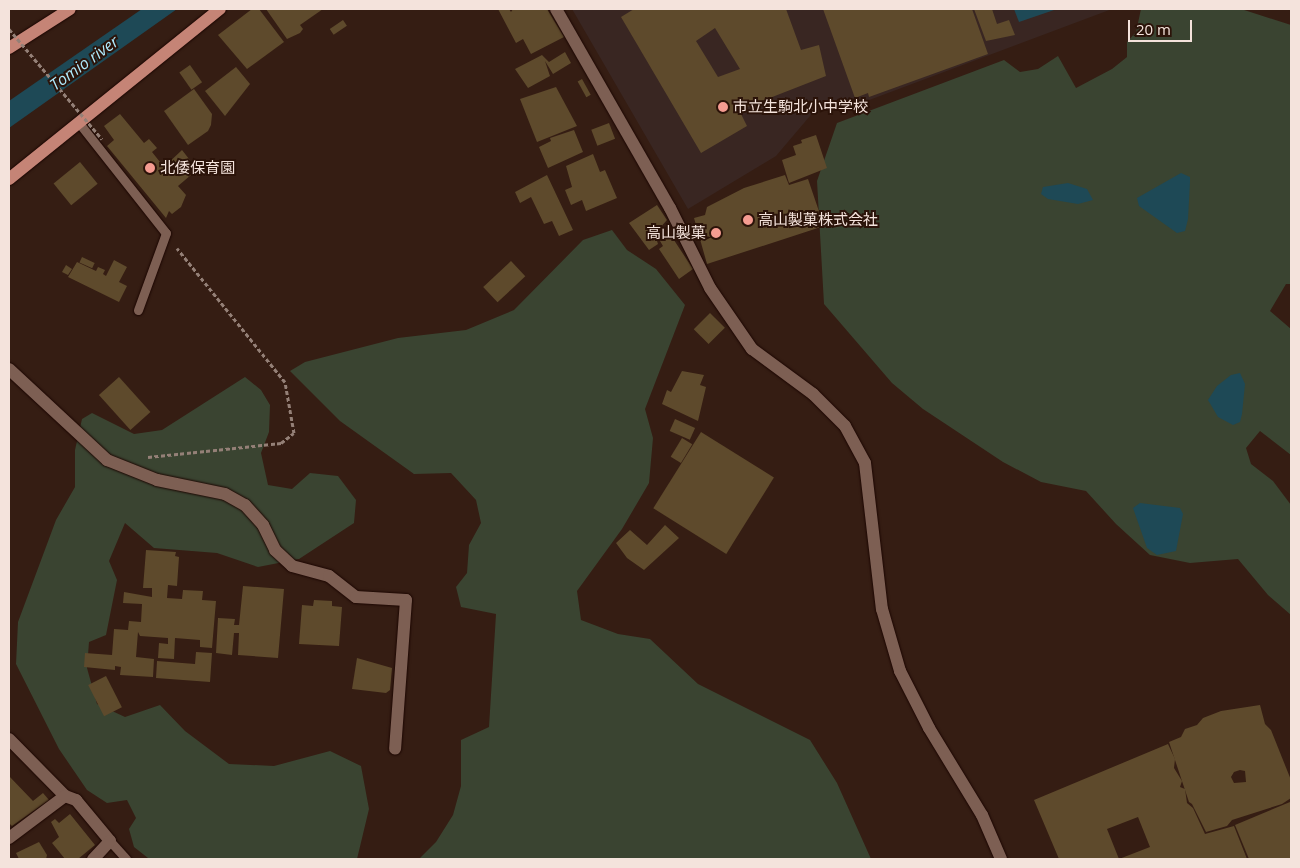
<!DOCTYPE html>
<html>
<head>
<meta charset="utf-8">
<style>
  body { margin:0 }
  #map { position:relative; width:1300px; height:868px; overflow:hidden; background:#351d13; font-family:"Open Sans","Noto Sans JP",sans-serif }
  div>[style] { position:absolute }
  .education>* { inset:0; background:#392622 }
  .green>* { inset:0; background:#3a4431 }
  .water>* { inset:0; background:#1e4956 }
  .building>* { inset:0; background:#5e4a2c; transform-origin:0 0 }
  .path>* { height:3px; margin-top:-1.5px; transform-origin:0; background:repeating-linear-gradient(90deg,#948077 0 4px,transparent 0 6.5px) }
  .roads { filter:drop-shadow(0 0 1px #1c0601) drop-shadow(0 0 1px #1c0601) }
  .lane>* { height:9px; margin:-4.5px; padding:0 4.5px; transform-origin:4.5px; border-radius:4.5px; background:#7d5f53 }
  .street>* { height:12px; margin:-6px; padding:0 6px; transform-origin:6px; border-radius:6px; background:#7d5f53 }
  .primary>* { height:12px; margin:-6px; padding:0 6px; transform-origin:6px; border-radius:6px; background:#c58476 }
  .path-bridge>* { height:3px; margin-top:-1.5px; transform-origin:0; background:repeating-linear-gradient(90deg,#948077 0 4px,transparent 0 6.5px) }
  .dots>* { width:14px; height:14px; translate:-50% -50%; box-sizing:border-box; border:2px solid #2b1309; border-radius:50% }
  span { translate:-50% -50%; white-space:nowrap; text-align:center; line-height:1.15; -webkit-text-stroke:4px #2b1309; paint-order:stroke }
  .poi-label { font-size:15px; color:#f4e3dc }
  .left { translate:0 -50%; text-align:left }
  .right { translate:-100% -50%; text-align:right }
  .water-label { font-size:16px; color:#ade9fb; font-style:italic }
  .frame { position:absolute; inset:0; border:10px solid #f4e3dc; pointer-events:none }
  .scale { position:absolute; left:1128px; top:20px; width:64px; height:22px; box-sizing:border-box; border:2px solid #f4e3dc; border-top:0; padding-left:6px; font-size:15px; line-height:18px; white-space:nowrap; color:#f4e3dc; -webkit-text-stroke:4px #2b1309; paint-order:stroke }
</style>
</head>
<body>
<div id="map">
  <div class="education">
    <i style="clip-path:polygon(572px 9px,1112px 9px,840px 111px,821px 103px,776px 156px,688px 209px)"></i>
  </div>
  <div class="green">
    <i style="clip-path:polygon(1141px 9px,1241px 9px,1291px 25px,1291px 284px,1286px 284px,1270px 311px,1291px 329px,1291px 455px,1260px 431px,1246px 448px,1251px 464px,1273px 481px,1291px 505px,1291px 615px,1268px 595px,1238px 559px,1190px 563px,1150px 555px,1116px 524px,1086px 491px,1041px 482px,1003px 462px,923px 409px,892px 383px,824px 304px,817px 181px,837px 123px,1004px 60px,1020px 72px,1038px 69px,1058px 56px,1076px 88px,1112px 69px,1127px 57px,1127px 42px,1136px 32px)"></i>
    <i style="clip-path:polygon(612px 230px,627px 250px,656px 269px,685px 305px,645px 409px,653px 438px,649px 483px,622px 529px,577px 591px,581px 620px,618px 634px,650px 639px,698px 684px,810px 740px,837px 783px,871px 859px,419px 859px,436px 842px,453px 815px,461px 786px,461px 740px,489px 727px,496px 614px,461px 607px,456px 587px,467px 573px,469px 545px,481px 523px,476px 500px,451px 473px,414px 474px,340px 421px,290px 371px,305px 362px,398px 338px,466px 330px,514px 310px,583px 240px)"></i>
    <i style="clip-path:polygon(245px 377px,261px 390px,270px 405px,269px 432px,261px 453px,268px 485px,292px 489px,310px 473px,338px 476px,356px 500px,354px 523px,299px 559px,258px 567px,217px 553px,154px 548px,125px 523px,109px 561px,117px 580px,106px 635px,89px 642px,87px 668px,97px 704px,125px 717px,160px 705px,185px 731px,229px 764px,274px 766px,330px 751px,361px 766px,369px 809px,357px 859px,148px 858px,134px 847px,129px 829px,136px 818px,127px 800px,107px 803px,87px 790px,59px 749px,16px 664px,18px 622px,56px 520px,75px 487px,75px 450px,82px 419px,92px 413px,134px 434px,162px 430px)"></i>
  </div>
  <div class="water">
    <i style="clip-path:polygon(142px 9px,177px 9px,9px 128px,9px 101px)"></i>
    <i style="clip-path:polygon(1014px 9px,1057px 9px,1019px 22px)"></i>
    <i style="clip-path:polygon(1181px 173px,1190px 177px,1190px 182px,1188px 219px,1185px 231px,1177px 233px,1139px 206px,1137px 198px)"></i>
    <i style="clip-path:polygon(1068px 183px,1087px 189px,1093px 200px,1078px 204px,1048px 199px,1041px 194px,1043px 187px)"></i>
    <i style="clip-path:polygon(1240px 373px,1245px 384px,1242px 414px,1240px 422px,1233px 425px,1218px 417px,1208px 400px,1217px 386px,1231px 375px)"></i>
    <i style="clip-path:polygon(1140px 503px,1180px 508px,1183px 514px,1176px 551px,1157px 555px,1147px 548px,1133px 508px)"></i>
  </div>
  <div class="building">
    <i style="clip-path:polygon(252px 9px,259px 9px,284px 42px,247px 69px,218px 35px)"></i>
    <i style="clip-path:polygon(266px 9px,323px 9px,300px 25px,303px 29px,300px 33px,287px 39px)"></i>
    <i style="clip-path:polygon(498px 9px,509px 9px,511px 12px,513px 9px,547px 9px,564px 37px,531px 54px,523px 39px,516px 43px)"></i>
    <i style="clip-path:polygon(evenodd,634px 9px,786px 9px,801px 50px,819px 45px,826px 76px,739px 110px,747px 126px,701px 153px,621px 17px,634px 9px,715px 28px,740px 69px,718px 77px,696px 41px,715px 28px)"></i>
    <i style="clip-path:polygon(823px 9px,972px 9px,988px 54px,869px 97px,868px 93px,855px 98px)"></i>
    <i style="clip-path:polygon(974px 9px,992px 9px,997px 24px,1009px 20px,1015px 35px,986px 41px)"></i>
    <i style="left:343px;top:20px;width:7px;height:16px;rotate:56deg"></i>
    <i style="clip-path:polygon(565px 52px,571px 63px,553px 74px,545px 61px,550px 76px,528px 88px,515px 69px,542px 55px,549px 62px)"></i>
    <i style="left:190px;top:65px;width:21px;height:13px;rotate:55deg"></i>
    <i style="clip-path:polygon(236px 67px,250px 84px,225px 116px,205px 91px)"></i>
    <i style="left:582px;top:79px;width:18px;height:5px;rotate:61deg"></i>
    <i style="clip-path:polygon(556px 87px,577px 126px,537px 142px,520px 99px)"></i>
    <i style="clip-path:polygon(194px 89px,212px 114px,211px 125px,208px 131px,188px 145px,164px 111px)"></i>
    <i style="clip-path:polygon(120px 114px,144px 143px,149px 139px,157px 148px,152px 152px,164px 167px,182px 150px,193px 164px,187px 170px,191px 175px,178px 186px,186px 195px,181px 207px,172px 214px,169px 211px,166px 218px,107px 146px,114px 140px,104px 126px)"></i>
    <i style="left:609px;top:123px;width:17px;height:19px;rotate:69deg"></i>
    <i style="clip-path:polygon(574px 130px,583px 152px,548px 168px,539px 147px,551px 141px,550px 138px)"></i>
    <i style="clip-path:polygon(816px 135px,827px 168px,789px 183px,782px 160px,796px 155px,793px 146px,802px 143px,801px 140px)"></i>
    <i style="clip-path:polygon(593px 154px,600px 172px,605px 170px,617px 198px,586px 211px,582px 200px,571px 205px,565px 190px,572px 187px,566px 166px)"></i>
    <i style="left:80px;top:162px;width:28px;height:34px;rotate:51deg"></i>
    <i style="clip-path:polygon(547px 175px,573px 230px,559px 236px,552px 221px,544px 224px,531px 197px,520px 203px,515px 192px)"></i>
    <i style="clip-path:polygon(785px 175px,789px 185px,808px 179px,824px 226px,707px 264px,694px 218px,705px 215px,707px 207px,744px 188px)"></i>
    <i style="clip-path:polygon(657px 205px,667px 220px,658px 230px,653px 228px,658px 244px,649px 250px,629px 223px)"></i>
    <i style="clip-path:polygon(670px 234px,693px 269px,679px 279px,659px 249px,663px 246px,660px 241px)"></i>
    <i style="left:82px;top:257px;width:14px;height:6px;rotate:25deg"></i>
    <i style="clip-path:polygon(114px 260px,127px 267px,119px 282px,127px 286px,119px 302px,68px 277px,77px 262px,96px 271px,98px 267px,105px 270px,103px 274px,106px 276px)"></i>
    <i style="left:511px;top:261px;width:21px;height:38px;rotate:47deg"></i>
    <i style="clip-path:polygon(66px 265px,72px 269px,68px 275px,62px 272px)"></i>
    <i style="left:710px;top:313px;width:21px;height:23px;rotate:45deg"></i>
    <i style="clip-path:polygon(682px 371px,704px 375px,700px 385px,706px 387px,698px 421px,662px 404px,667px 390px,671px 392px)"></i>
    <i style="left:119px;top:377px;width:47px;height:27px;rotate:48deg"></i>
    <i style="left:675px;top:419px;width:22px;height:13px;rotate:24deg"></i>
    <i style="left:701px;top:432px;width:86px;height:90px;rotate:32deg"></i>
    <i style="left:682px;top:438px;width:12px;height:22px;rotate:31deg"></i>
    <i style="clip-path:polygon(665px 525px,679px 538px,644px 570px,627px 558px,616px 543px,630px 530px,647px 545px)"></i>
    <i style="clip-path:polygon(146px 550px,176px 552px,175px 556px,179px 557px,177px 586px,168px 585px,167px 598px,182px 599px,183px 590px,203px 591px,202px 600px,216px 601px,212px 648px,200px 647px,200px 640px,175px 638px,174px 659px,158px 658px,159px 643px,168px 644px,168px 638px,140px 636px,138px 632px,136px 657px,154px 659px,153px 677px,120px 675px,121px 667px,115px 666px,115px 670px,84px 667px,85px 653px,112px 655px,114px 629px,128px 630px,129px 621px,141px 622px,142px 604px,123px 603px,124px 592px,152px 597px,152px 588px,143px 588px)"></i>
    <i style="clip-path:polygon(243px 586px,284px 589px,278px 658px,238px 655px,239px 633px,234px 633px,232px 655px,216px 653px,218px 618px,235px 619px,234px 625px,239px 625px)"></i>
    <i style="clip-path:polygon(314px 600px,332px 601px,332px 606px,342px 607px,339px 646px,299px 644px,302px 605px,313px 606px)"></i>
    <i style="clip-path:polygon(196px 652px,212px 653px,210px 682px,156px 678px,157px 661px,195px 664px)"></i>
    <i style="clip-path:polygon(357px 658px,392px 668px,390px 690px,386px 693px,352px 689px)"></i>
    <i style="left:106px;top:676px;width:35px;height:20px;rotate:63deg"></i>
    <i style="clip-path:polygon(evenodd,1260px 705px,1265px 724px,1271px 730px,1291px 780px,1291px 798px,1282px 804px,1232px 820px,1227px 826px,1206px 832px,1192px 804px,1189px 802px,1169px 742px,1181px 737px,1185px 729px,1197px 725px,1203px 718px,1221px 711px,1260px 705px,1240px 770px,1245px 771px,1246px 782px,1234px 783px,1231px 777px,1234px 772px,1240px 770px)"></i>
    <i style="clip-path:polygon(1168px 744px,1175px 759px,1174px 768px,1182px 781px,1180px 787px,1185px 789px,1187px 803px,1193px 808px,1205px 834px,1234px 826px,1247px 859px,1119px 859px,1150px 847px,1138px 817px,1107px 829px,1119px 859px,1059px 859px,1034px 800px)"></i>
    <i style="clip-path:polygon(9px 776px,33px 801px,43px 793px,49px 800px,12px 826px,9px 823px)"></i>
    <i style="clip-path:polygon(1290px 802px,1291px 859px,1249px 859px,1235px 825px)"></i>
    <i style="clip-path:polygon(70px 814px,95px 845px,78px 859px,65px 859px,52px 843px,59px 837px,51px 822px,55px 819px,59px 823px)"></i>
    <i style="clip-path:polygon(39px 842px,47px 855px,46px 859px,19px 859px,16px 853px)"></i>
  </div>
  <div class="path">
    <i style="left:148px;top:457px;width:134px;rotate:-6deg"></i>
    <i style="left:281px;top:443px;width:16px;rotate:-38deg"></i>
    <i style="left:294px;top:433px;width:52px;rotate:-100deg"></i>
    <i style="left:285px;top:382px;width:172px;rotate:-128.9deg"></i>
  </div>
  <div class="roads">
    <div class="lane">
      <i style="left:79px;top:123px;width:140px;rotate:51.7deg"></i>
      <i style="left:166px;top:233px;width:82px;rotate:110deg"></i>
      <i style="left:110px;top:841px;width:24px;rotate:48deg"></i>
    </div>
    <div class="street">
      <i style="left:556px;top:9px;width:229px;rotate:60.2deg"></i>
      <i style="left:670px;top:208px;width:89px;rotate:63.4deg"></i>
      <i style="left:710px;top:288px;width:74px;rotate:55.5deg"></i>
      <i style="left:752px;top:349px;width:76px;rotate:36.4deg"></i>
      <i style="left:813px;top:394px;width:45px;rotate:45deg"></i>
      <i style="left:845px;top:426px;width:42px;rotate:61.6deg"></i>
      <i style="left:865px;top:463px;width:147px;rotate:83.4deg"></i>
      <i style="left:882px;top:609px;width:65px;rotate:73.8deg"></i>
      <i style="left:900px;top:671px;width:64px;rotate:63deg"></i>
      <i style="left:929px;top:728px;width:102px;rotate:58.7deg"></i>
      <i style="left:982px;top:815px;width:48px;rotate:66.6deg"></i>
      <i style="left:9px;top:369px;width:134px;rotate:42.9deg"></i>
      <i style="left:107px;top:460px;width:54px;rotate:21.8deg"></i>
      <i style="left:157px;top:480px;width:69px;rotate:11.6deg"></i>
      <i style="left:225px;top:494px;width:23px;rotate:29deg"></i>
      <i style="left:245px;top:505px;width:27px;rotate:48deg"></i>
      <i style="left:263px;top:525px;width:28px;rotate:64deg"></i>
      <i style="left:275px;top:550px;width:23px;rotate:43deg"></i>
      <i style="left:292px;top:566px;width:38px;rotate:15deg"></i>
      <i style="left:329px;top:576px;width:34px;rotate:38deg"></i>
      <i style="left:356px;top:597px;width:50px;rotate:3.4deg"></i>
      <i style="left:406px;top:600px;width:149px;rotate:94.2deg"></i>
      <i style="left:9px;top:739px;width:80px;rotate:45.5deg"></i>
      <i style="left:65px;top:796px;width:70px;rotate:143.1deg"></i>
      <i style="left:65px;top:796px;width:12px;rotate:20deg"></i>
      <i style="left:76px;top:800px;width:53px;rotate:50.3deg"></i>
      <i style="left:110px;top:841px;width:25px;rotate:133deg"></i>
    </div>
    <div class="primary">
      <i style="left:9px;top:48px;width:72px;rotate:-32.6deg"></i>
      <i style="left:9px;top:179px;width:271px;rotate:-38.9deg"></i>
    </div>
  </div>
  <div class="path-bridge">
    <i style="left:9px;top:29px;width:144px;rotate:49.8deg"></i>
  </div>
  <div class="dots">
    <i style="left:723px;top:107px;background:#f59c91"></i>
    <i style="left:150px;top:168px;background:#f59c91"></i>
    <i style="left:748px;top:220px;background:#f59c91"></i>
    <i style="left:716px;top:233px;background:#f59c91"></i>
  </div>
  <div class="poi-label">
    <span class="left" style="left:733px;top:107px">市立生駒北小中学校</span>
    <span class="left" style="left:160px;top:168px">北倭保育園</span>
    <span class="left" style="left:758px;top:220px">高山製菓株式会社</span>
    <span class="right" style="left:706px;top:233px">高山製菓</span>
  </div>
  <div class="water-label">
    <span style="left:84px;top:63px;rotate:-36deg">Tomio river</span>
  </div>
  <div class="frame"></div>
  <div class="scale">20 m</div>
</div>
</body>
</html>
